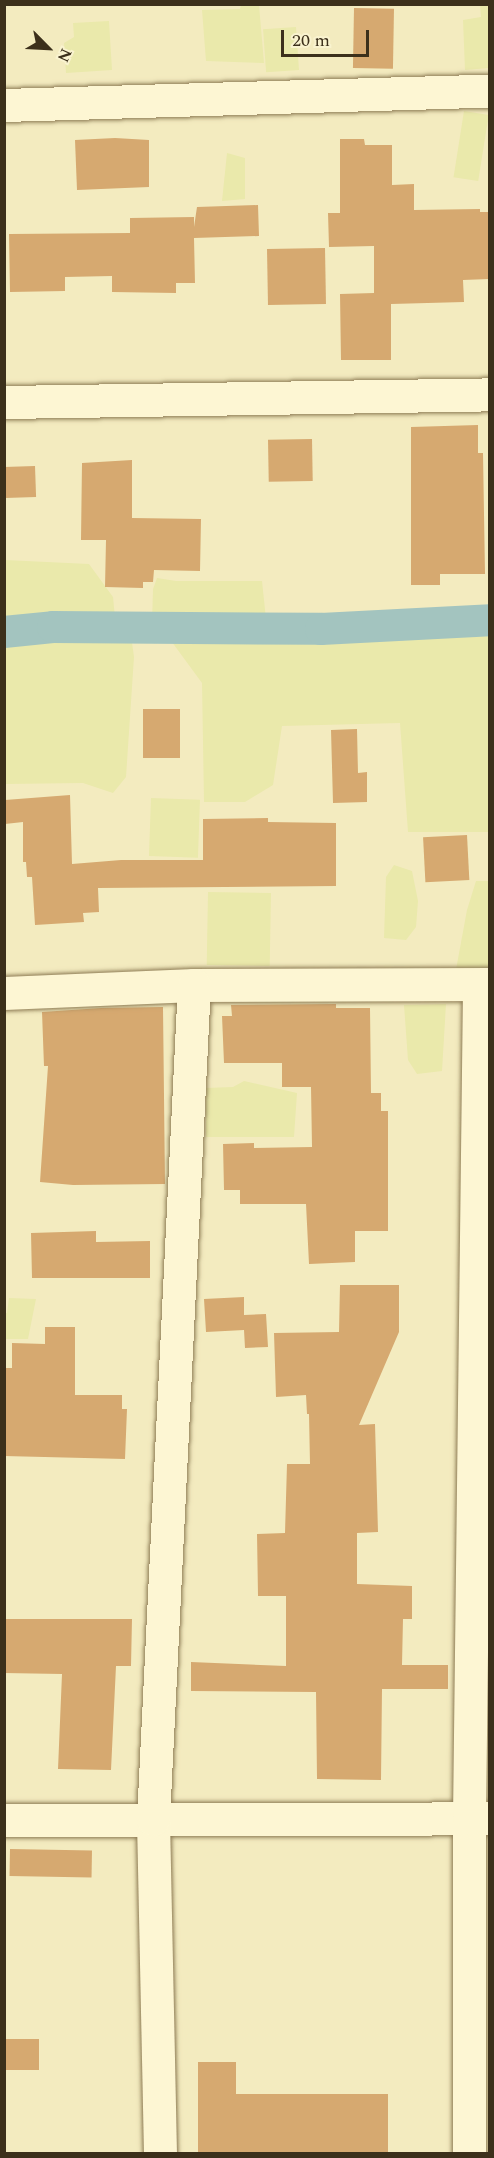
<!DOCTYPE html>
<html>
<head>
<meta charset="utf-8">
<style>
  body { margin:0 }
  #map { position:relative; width:494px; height:2158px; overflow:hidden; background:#f3ebbf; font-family:Spectral,serif }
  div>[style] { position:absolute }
  .farmland>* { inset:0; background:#eae9ab; transform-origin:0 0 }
  .canal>* { height:32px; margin:-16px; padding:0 16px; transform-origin:16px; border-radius:16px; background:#a3c4bf }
  .building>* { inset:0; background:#d6a970; transform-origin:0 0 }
  .roads { filter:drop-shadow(0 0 2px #8e7c55) drop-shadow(0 0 2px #8e7c55) }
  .minor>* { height:33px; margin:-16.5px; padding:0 16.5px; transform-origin:16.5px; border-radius:16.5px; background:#fdf6d3 }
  span { translate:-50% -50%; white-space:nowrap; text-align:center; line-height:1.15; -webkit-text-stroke:4.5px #f9f3cf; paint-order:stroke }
  .frame { position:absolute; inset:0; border:6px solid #3c301b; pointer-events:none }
  .north { position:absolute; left:18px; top:18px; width:60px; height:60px; -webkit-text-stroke:4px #f9f3cf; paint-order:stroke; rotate:114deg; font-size:16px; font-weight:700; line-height:24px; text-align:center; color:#3c301b }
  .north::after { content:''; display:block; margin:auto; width:21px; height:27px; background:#3c301b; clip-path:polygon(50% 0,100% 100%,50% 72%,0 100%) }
  .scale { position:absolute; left:281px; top:30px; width:88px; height:27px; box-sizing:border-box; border:3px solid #3c301b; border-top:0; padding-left:8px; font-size:18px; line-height:21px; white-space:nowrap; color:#3c301b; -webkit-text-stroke:4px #f9f3cf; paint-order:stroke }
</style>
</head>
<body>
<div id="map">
  <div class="farmland">
    <i style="clip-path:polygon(241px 5px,259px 5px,264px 63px,206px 61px,202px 10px,240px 9px)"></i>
    <i style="clip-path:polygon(480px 5px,489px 5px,489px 68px,465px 70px,463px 20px,481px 17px)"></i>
    <i style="clip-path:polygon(109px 21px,112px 70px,66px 73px,64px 43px,74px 37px,73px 23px)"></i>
    <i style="left:296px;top:27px;width:43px;height:33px;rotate:86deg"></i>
    <i style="left:464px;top:111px;width:25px;height:67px;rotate:9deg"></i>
    <i style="clip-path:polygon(227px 153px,245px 158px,245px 199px,222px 201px)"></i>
    <i style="clip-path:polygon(5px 560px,89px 564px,113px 597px,115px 618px,129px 621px,134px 657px,126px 777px,113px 793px,83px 783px,5px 784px)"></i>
    <i style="clip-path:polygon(157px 578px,176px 581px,262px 581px,266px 619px,152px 623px,153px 589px)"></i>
    <i style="clip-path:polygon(489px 623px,489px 832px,408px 832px,400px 723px,282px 726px,273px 785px,245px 802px,204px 802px,202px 683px,169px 638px)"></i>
    <i style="left:151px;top:798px;width:49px;height:58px;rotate:2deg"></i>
    <i style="clip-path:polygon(394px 865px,412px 871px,418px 901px,416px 927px,406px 940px,384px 938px,386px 877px)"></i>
    <i style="clip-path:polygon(476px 881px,489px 881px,489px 977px,455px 975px,467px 910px)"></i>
    <i style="left:208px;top:892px;width:63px;height:73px;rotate:1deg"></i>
    <i style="clip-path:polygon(446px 1004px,442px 1071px,417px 1074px,408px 1060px,404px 1005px)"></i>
    <i style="clip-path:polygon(244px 1081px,297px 1093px,294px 1137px,206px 1137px,206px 1088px,233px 1087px)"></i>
    <i style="clip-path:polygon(9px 1298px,36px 1299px,28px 1339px,5px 1339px,5px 1313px,7px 1313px)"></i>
  </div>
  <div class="canal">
    <i style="left:4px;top:632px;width:49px;rotate:-5.8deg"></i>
    <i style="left:53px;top:627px;width:268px;rotate:0.4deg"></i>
    <i style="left:321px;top:629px;width:169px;rotate:-3deg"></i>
  </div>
  <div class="building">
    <i style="left:354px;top:8px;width:40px;height:60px;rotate:1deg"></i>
    <i style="clip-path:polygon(115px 138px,149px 140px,149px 187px,77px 190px,75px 140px)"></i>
    <i style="clip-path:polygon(340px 139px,364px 139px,365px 145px,392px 145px,392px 185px,414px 184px,414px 210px,480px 209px,480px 212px,489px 212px,489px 279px,463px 280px,464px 302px,391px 304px,391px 360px,341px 360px,340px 294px,374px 293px,374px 246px,329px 247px,328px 213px,340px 213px)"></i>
    <i style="clip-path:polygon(258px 205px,259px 236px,194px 238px,195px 283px,176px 283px,176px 293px,112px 292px,112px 276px,65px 277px,65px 291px,10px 292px,9px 234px,130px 233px,130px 218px,194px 217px,194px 227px,197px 207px)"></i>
    <i style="left:325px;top:248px;width:56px;height:58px;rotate:89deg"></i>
    <i style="clip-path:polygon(478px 425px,478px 453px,483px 453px,485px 574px,440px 574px,440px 585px,411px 585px,411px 427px)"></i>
    <i style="left:312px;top:439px;width:42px;height:44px;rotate:89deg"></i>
    <i style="clip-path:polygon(132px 460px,132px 518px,201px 519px,200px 571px,154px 570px,153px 582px,143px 582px,143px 588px,105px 587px,106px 540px,81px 540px,82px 463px)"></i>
    <i style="left:35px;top:466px;width:31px;height:31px;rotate:88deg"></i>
    <i style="left:143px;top:709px;width:37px;height:49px"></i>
    <i style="clip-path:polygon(357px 729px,358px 773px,367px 772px,367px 802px,333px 803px,331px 730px)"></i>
    <i style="clip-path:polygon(70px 795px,72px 864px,121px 860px,203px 860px,203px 819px,268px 818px,268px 822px,336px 823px,336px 886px,98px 888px,99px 912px,83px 913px,84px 922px,35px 925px,32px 877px,27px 877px,26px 862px,23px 862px,23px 822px,5px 824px,5px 800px)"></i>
    <i style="left:467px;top:835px;width:45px;height:44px;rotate:87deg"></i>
    <i style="clip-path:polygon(336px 1004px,336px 1008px,370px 1008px,371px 1093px,381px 1093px,381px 1111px,388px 1111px,388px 1231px,355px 1231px,355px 1262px,309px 1264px,306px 1204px,240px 1204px,240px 1190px,224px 1190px,223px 1144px,254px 1143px,254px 1148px,312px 1147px,311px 1087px,282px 1087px,282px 1063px,224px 1063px,222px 1016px,232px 1016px,231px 1005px)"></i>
    <i style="clip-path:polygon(163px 1007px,165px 1184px,73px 1185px,40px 1182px,48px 1066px,44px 1066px,42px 1012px,101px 1008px)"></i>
    <i style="clip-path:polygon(96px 1231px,96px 1242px,150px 1241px,150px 1278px,32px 1278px,31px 1233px)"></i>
    <i style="clip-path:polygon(340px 1285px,399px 1285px,399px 1332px,359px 1425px,375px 1424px,378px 1532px,357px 1533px,357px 1584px,412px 1586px,412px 1619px,403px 1619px,402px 1665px,448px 1665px,448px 1689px,382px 1689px,381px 1780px,317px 1779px,316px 1692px,191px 1691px,191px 1662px,286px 1666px,286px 1596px,258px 1596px,257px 1534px,285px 1533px,287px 1464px,310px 1464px,309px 1414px,307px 1414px,306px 1395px,276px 1397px,274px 1333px,339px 1332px)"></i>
    <i style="clip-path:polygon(244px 1297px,244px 1315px,266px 1314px,268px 1347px,245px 1348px,244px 1330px,206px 1332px,204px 1299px)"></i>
    <i style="clip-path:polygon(45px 1327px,75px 1327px,75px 1395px,122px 1395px,122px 1409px,127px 1409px,125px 1459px,4px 1456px,4px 1368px,12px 1368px,12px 1343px,45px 1344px)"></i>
    <i style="clip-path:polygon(5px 1619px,132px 1619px,131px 1666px,116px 1666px,111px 1770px,58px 1769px,62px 1674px,4px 1673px)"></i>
    <i style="left:10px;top:1849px;width:82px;height:27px;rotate:1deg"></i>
    <i style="left:4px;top:2039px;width:35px;height:31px"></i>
    <i style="clip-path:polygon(198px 2062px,236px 2062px,236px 2094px,388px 2094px,388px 2154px,198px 2154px)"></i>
  </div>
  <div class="roads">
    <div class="minor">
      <i style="left:4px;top:105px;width:486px;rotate:-1.7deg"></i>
      <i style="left:4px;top:402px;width:486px;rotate:-0.9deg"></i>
      <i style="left:4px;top:993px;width:190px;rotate:-2.4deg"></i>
      <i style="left:194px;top:985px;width:296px;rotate:-0.2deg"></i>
      <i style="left:4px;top:1820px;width:486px;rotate:-0.2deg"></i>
      <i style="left:160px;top:2154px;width:335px;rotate:-91.2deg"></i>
      <i style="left:153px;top:1819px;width:835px;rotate:-87.19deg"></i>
      <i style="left:469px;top:2154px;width:336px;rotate:-90deg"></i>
      <i style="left:469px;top:1818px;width:833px;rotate:-89.31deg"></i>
    </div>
  </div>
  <div class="frame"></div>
  <div class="north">N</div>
  <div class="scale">20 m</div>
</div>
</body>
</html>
